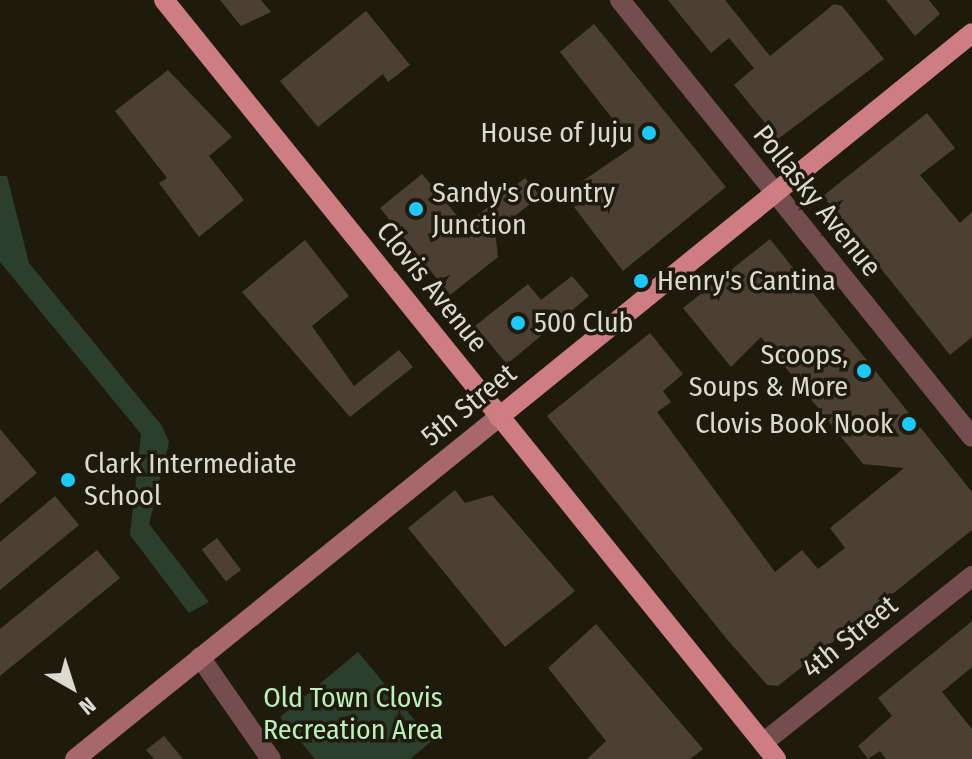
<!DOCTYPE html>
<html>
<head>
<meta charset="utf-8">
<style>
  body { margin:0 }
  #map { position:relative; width:972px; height:759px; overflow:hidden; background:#1e1b0d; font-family:"Fira Sans Condensed",sans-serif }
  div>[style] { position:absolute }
  .green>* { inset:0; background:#2c3f2c }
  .building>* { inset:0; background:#4b4033; transform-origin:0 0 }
  .minor>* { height:20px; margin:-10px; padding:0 10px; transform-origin:10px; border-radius:10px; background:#744d4f }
  .secondary>* { height:20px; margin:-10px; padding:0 10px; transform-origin:10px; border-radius:10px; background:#a6686c }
  .primary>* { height:20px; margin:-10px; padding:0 10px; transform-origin:10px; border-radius:10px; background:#ce7d82 }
  .dots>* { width:22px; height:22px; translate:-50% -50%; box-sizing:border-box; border:4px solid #1e1b0d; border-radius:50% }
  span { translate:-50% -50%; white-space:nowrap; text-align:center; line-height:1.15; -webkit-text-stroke:7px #1e1b0d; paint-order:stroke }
  .poi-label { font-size:28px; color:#dbd9d0 }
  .right { translate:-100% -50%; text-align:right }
  .left { translate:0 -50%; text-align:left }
  .street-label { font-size:28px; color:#dbd9d0 }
  .park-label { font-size:28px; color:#bcf0bb }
  .north { position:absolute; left:32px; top:647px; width:80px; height:80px; -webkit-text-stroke:6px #1e1b0d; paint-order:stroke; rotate:141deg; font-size:22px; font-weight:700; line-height:32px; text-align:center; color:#dbd9d0 }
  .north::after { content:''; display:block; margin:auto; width:28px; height:36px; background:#dbd9d0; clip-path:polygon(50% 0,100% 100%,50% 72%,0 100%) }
</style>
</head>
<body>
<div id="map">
  <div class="green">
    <i style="clip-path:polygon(0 176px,7px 176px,29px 263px,162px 426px,169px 442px,149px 524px,209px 602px,189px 613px,130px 535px,141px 434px,0 262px)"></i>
    <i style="clip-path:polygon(358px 652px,432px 741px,410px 759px,315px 759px,280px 717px)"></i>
  </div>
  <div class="building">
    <i style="clip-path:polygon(220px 0,261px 0,271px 12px,241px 26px)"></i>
    <i style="clip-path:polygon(668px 0,725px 0,770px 56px,834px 4px,842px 6px,884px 59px,778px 139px,734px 85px,754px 68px,729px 38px,711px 53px)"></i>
    <i style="clip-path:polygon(886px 0,929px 0,940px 14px,915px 36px)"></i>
    <i style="clip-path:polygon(366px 11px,410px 65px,388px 82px,383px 74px,318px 127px,280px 81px)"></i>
    <i style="clip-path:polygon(594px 24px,726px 187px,623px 271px,574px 207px,591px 194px,581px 182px,634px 146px,560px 52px)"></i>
    <i style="clip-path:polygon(168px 70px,232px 137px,209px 156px,244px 200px,199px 237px,159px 183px,167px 178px,115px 111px)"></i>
    <i style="clip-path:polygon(927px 113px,955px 148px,920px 175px,960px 223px,972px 212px,972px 337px,950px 355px,823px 196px)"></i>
    <i style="clip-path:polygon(422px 174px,465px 225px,525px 178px,540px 196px,495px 232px,498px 257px,450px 295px,380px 208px)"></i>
    <i style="clip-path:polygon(770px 239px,972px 492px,972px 530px,778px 686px,767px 685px,726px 638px,547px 416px,650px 333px,683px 374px,663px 391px,671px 402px,657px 412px,775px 572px,802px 550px,818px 569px,845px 548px,830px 528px,904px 468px,863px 464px,761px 337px,731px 367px,683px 308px)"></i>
    <i style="clip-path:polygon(305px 240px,349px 296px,312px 326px,354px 386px,399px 350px,413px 367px,350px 417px,242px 292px)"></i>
    <i style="clip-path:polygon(572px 276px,589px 296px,507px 364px,475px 326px,528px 284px,541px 300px)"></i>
    <i style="clip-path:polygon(0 429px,37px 473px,0 504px)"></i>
    <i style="clip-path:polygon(455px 490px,465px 503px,492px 495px,575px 591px,505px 647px,408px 528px)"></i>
    <i style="clip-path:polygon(55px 496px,79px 525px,0 590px,0 542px)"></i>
    <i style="left:217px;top:538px;width:40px;height:19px;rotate:53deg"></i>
    <i style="clip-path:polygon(97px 550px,120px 578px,0 676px,0 629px)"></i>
    <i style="clip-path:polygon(972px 621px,972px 667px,942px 692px,972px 729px,972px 759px,886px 759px,880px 751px,868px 759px,858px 746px,892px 716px,878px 698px)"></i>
    <i style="clip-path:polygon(596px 624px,703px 749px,690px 759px,587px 759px,606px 741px,548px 668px)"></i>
    <i style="clip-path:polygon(164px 736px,183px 759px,154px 759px,146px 750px)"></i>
  </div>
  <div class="minor">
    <i style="left:620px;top:0;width:561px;rotate:51.15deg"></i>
    <i style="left:200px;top:657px;width:124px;rotate:55.2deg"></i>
    <i style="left:763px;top:743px;width:268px;rotate:-38.6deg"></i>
  </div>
  <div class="secondary">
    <i style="left:75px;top:759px;width:545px;rotate:-38.89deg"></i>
  </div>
  <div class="primary">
    <i style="left:164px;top:0;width:975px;rotate:51.12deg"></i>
    <i style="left:499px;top:417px;width:609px;rotate:-39.07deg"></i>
  </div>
  <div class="dots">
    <i style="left:649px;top:133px;background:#1cc9fc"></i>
    <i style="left:416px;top:209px;background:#1cc9fc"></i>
    <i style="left:641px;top:281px;background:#1cc9fc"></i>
    <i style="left:518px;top:323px;background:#1cc9fc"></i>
    <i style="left:864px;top:371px;background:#1cc9fc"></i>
    <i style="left:909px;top:424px;background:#1cc9fc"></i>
    <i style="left:68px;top:480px;background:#1cc9fc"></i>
  </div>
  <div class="poi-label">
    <span class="right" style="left:633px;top:133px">House of Juju</span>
    <span class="left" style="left:432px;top:209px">Sandy's Country<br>Junction</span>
    <span class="left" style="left:657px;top:281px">Henry's Cantina</span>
    <span class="left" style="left:534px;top:323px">500 Club</span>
    <span class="right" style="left:848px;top:371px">Scoops,<br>Soups &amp; More</span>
    <span class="right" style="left:893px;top:424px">Clovis Book Nook</span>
    <span class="left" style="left:84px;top:480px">Clark Intermediate<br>School</span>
  </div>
  <div class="street-label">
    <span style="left:817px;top:201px;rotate:51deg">Pollasky Avenue</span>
    <span style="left:432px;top:287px;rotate:51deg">Clovis Avenue</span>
    <span style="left:469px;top:405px;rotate:-39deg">5th Street</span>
    <span style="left:850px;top:637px;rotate:-39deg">4th Street</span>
  </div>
  <div class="park-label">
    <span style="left:353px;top:714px">Old Town Clovis<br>Recreation Area</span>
  </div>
  <div class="north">N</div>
</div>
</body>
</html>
